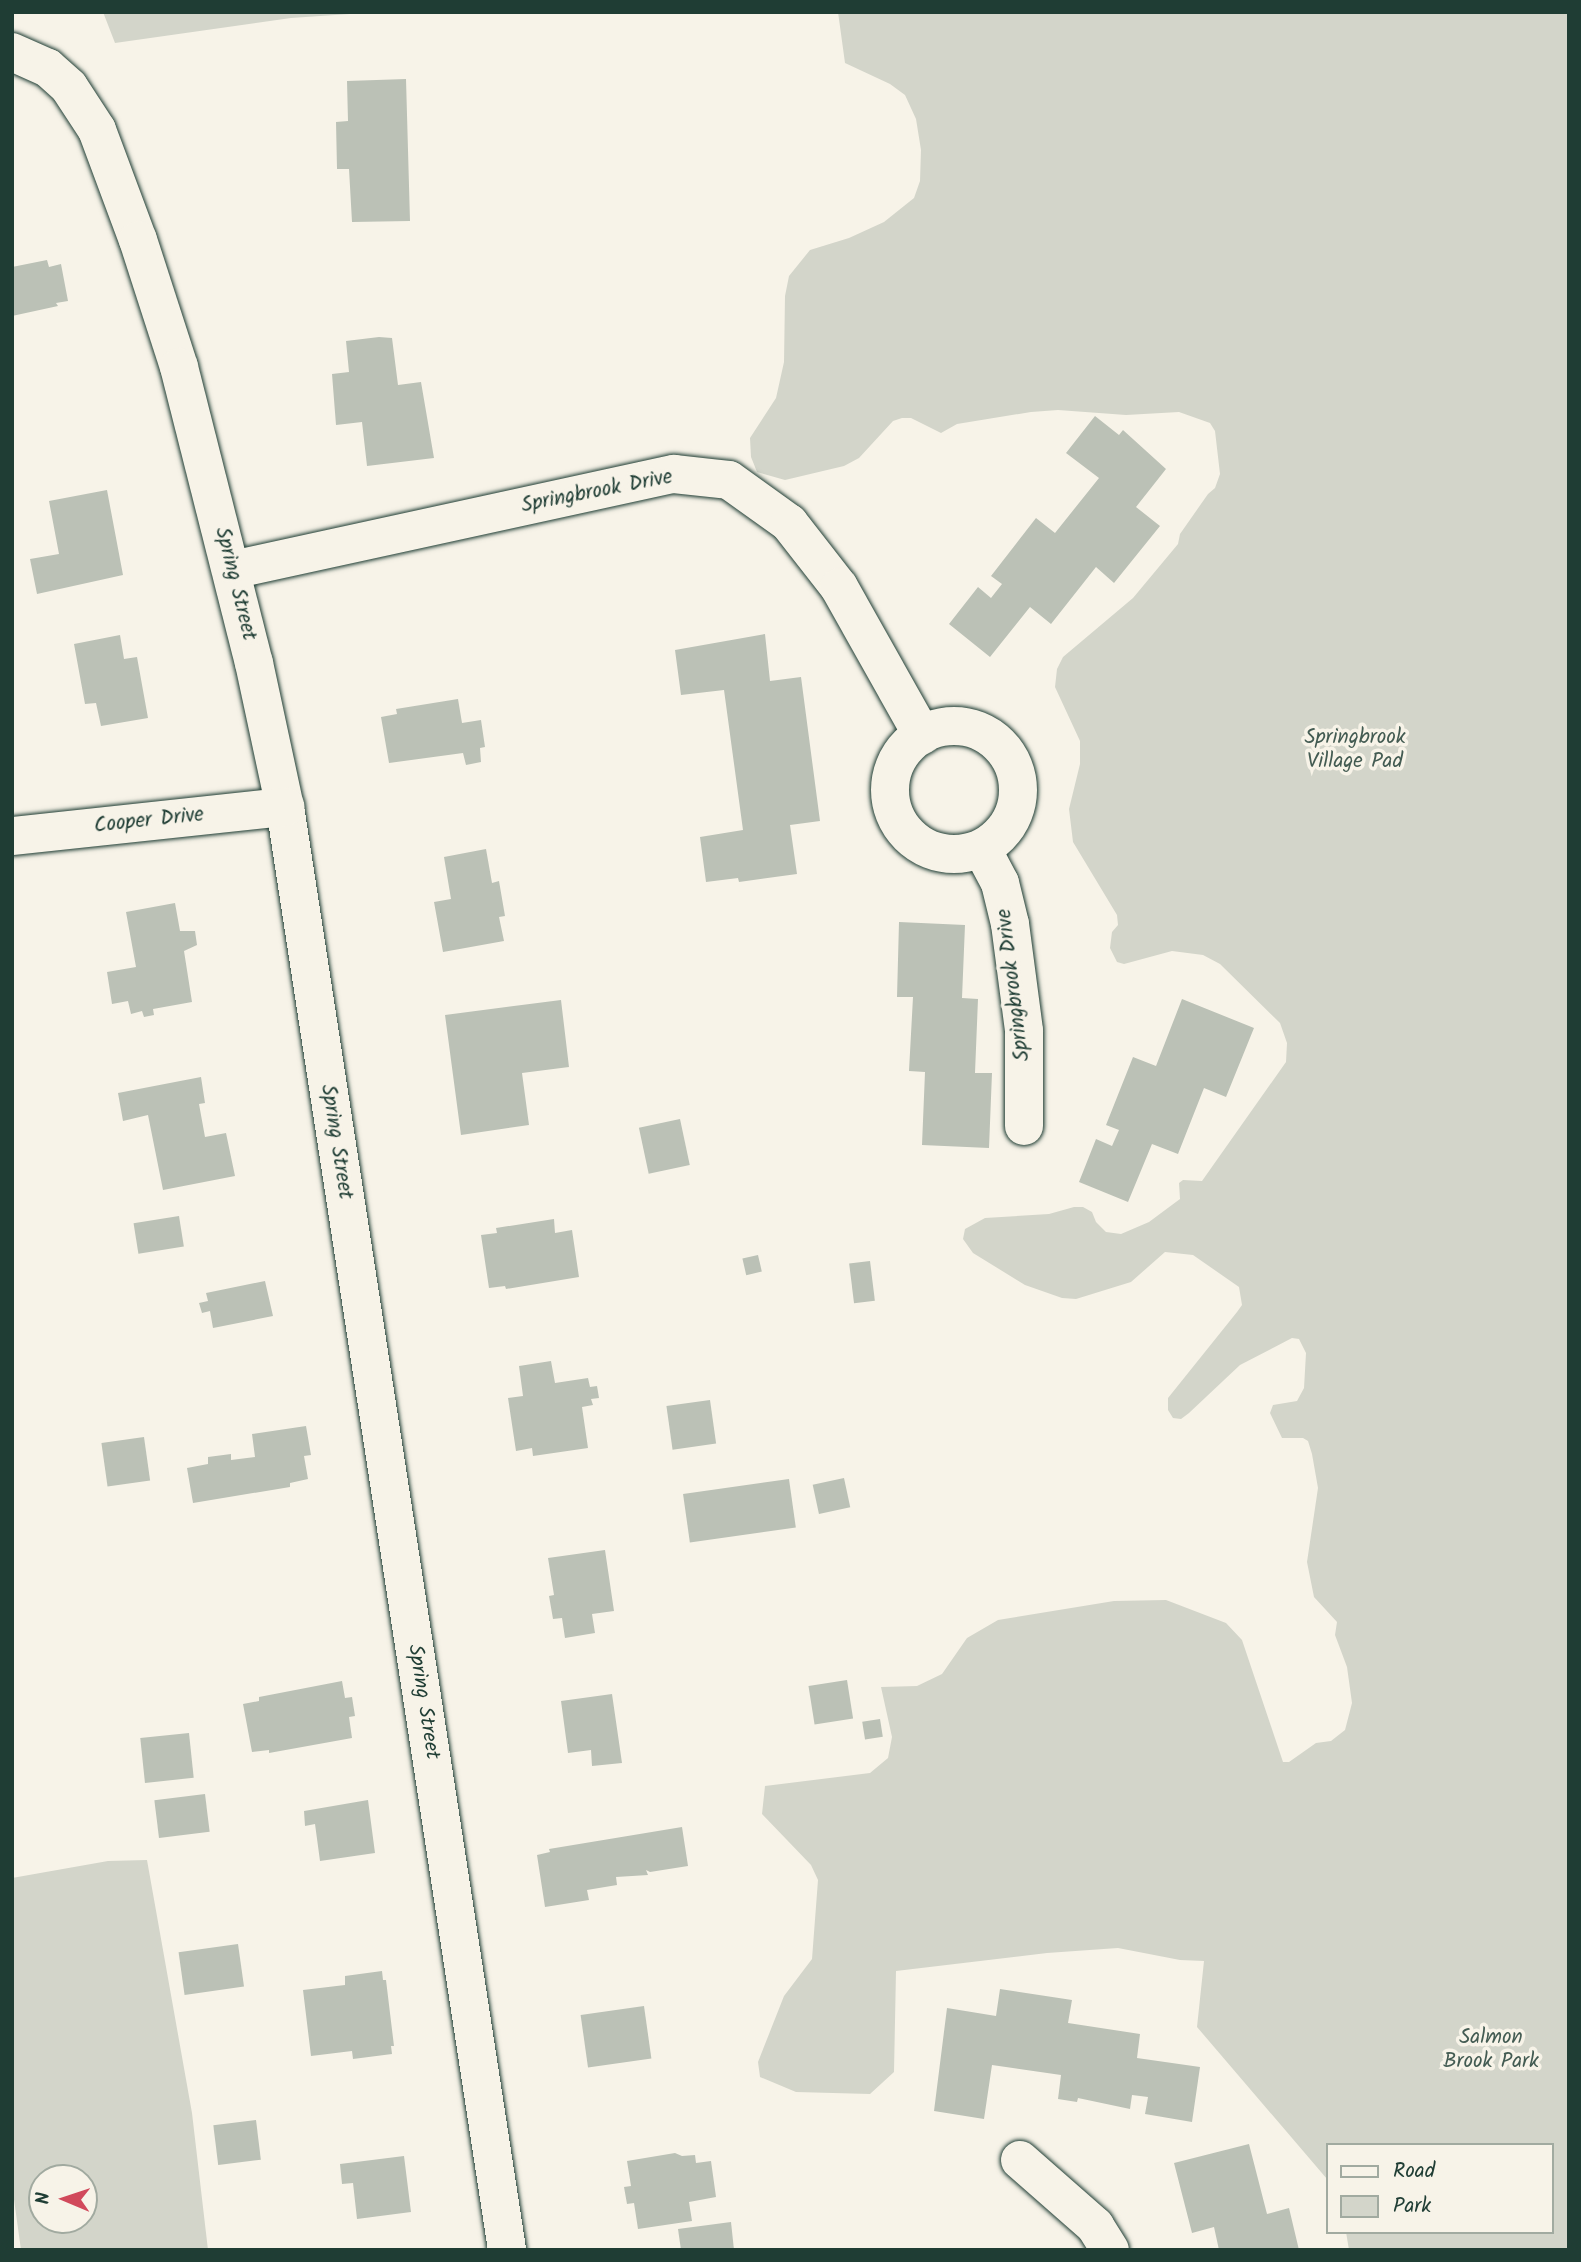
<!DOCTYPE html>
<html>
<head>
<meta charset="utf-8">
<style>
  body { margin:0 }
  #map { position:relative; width:1581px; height:2262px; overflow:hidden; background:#f7f3e8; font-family:Kalam,sans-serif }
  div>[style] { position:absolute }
  .green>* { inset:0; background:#d3d5ca }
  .building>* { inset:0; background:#bbc1b6; transform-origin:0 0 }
  .roads { filter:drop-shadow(0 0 2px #1f3d34) drop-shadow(0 0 2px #1f3d34) }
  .minor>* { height:38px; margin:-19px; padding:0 19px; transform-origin:19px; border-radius:19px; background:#f7f3e8 }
  .minor>.ring { margin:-19px; padding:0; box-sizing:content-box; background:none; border:38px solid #f7f3e8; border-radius:50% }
  span { translate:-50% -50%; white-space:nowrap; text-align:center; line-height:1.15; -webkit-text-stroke:7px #f7f3e8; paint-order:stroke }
  .street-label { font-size:21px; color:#1f3d34 }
  .park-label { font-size:21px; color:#435b52 }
  .frame { position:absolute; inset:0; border:14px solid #1f3d34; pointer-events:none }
  .legend { position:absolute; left:1326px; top:2143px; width:228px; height:91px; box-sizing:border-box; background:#f7f3e8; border:2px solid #a1aaa0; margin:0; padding:9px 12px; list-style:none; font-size:21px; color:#1f3d34 }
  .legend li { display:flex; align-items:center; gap:14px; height:35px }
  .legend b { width:35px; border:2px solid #a1aaa0 }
  .north { position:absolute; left:28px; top:2164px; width:70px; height:70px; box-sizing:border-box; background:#f7f3e8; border:2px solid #a1aaa0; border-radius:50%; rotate:272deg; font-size:19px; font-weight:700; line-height:28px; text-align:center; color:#1f3d34 }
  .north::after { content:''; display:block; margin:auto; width:24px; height:32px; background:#d1495b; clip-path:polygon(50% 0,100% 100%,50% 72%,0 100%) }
</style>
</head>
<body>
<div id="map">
  <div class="green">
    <i style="clip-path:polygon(103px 12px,379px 12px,291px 18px,115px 43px)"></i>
    <i style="clip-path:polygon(838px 12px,1569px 12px,1569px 2250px,1349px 2250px,1346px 2232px,1551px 2232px,1551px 2145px,1327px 2145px,1327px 2179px,1197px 2027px,1204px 1961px,1180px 1960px,1118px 1948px,1047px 1953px,896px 1971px,894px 2072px,870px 2094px,796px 2092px,760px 2077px,758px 2062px,784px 1996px,812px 1959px,818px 1880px,811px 1865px,762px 1814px,765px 1786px,870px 1773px,888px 1758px,892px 1737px,881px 1687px,917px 1686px,942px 1674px,967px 1638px,998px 1620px,1114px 1601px,1166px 1600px,1226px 1623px,1242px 1640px,1283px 1762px,1289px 1762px,1316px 1743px,1331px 1741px,1345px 1730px,1352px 1703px,1347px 1667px,1335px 1635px,1337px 1622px,1314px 1597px,1307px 1562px,1318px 1488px,1312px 1454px,1308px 1441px,1303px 1438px,1282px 1438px,1270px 1413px,1273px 1405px,1297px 1401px,1304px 1388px,1306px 1353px,1299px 1339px,1292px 1338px,1240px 1365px,1189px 1413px,1181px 1419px,1173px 1418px,1168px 1410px,1168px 1398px,1237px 1312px,1242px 1305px,1239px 1287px,1193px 1255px,1165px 1252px,1131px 1282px,1076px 1299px,1062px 1298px,1025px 1285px,973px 1253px,963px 1239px,965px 1229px,985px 1218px,1049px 1214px,1074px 1207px,1083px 1207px,1092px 1212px,1096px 1222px,1106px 1232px,1121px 1234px,1149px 1222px,1180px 1199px,1179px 1183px,1183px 1180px,1202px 1181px,1286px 1062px,1287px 1043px,1280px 1023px,1220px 964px,1203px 955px,1172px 951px,1124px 964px,1117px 962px,1110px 948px,1112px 932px,1118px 925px,1117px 915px,1073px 842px,1069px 809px,1080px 764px,1080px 741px,1055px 687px,1057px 669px,1063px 657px,1133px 598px,1178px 544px,1180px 534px,1208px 494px,1215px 488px,1220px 474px,1215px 431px,1210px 423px,1179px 412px,1126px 415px,1058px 410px,1031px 412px,957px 424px,941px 433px,911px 418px,902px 418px,893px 421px,859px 458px,844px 466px,785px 480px,757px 472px,751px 457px,750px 438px,776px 398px,784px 362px,785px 296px,789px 276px,810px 250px,849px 238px,884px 222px,914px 198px,920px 181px,921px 150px,916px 119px,905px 95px,890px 84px,845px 63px)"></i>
    <i style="clip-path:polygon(evenodd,147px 1860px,192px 2113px,208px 2250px,21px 2250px,12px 2185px,12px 1878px,108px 1861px,147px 1860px,42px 2178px,84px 2178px,84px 2220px,42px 2220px,42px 2178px)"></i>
  </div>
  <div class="building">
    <i style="clip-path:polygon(406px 79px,410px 221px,352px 222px,349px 169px,337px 169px,336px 122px,348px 121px,347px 81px)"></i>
    <i style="clip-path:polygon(47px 260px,49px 267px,61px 264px,68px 301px,56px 303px,58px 306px,12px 316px,12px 267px)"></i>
    <i style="clip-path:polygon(379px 337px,392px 338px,398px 385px,421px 382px,434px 458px,367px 466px,362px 422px,336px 425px,332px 374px,349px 372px,346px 341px)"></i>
    <i style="clip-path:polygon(1095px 416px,1119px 435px,1123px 430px,1166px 469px,1136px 507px,1160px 526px,1114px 583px,1096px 567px,1051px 624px,1030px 607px,990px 657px,949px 624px,978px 587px,991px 598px,1002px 584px,991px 576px,1036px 518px,1055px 533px,1099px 478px,1066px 453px)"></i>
    <i style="clip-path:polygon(107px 490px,123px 575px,37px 594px,30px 559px,59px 554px,49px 501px)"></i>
    <i style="clip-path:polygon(765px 634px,770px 681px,801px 677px,820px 821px,790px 825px,797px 874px,739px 882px,738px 878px,706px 882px,700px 837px,743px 830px,724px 690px,681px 695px,675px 650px)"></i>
    <i style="clip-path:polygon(120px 635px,124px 659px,137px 657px,148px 718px,101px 726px,96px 703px,85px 704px,74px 644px)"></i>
    <i style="clip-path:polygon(458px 699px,462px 723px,481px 720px,485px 747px,480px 748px,481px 762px,466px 765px,463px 753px,389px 763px,381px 717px,397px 714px,396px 709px)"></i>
    <i style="clip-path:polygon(486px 849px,492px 883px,499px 881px,505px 916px,499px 917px,504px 941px,443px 952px,434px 902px,451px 899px,444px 857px)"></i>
    <i style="clip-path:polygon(175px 903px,180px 931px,195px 931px,197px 945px,184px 951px,192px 1002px,153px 1009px,154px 1015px,144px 1017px,142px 1011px,131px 1014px,128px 1001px,112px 1004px,107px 972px,136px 967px,126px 912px)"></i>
    <i style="clip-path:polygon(899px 922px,965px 925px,962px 998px,978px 999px,975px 1073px,992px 1073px,989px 1148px,922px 1145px,925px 1072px,909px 1071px,913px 997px,897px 997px)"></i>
    <i style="clip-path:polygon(1182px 999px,1254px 1028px,1226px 1097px,1204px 1088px,1178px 1154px,1152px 1144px,1128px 1202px,1079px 1182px,1096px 1139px,1112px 1146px,1119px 1130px,1106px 1125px,1133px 1057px,1156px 1066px)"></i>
    <i style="clip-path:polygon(561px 1000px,569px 1067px,522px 1073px,529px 1125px,461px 1135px,445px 1015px)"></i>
    <i style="clip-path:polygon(201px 1077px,205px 1103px,199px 1104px,205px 1137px,226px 1133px,235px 1176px,163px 1190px,148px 1115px,123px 1121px,118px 1093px)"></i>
    <i style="left:680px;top:1119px;width:47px;height:42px;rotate:78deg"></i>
    <i style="left:179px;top:1216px;width:31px;height:46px;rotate:81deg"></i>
    <i style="clip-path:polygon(554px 1219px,555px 1233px,572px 1230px,579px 1277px,506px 1289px,505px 1286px,489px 1288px,481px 1235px,497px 1233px,496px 1228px)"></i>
    <i style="left:758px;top:1255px;width:17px;height:16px;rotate:77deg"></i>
    <i style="left:870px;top:1261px;width:40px;height:21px;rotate:83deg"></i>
    <i style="clip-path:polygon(265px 1281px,273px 1316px,213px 1328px,210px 1311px,202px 1313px,199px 1303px,208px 1301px,206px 1293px)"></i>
    <i style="clip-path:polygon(551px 1361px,555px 1383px,588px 1378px,590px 1387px,597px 1386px,599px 1398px,591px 1399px,593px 1405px,582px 1407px,588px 1448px,533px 1456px,532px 1448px,516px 1451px,508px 1398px,523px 1396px,519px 1366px)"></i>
    <i style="left:710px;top:1400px;width:44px;height:44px;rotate:82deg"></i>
    <i style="clip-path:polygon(306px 1426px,311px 1455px,304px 1456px,308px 1479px,290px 1483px,290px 1487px,193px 1503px,187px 1468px,208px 1464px,208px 1457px,231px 1454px,231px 1460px,255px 1457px,252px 1434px)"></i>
    <i style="left:144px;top:1437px;width:44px;height:43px;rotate:82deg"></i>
    <i style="left:844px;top:1478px;width:30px;height:32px;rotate:78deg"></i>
    <i style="left:789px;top:1479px;width:49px;height:107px;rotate:82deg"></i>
    <i style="clip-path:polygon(605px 1550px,614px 1611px,592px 1614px,595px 1633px,565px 1638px,562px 1618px,553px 1619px,549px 1596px,554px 1595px,548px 1558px)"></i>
    <i style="left:847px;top:1680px;width:39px;height:39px;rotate:81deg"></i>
    <i style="clip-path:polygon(342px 1681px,345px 1698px,352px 1697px,355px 1716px,349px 1717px,352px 1738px,269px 1753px,269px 1750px,252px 1752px,243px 1704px,259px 1701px,259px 1697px)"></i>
    <i style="clip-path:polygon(612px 1694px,622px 1763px,592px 1766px,591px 1750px,568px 1753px,561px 1701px)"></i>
    <i style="left:880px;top:1719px;width:18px;height:18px;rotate:81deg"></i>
    <i style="left:189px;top:1733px;width:45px;height:49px;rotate:84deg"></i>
    <i style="left:205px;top:1794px;width:38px;height:51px;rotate:83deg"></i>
    <i style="clip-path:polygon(368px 1800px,375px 1853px,320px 1861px,315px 1824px,305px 1826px,304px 1811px)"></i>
    <i style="clip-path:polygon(682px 1827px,688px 1866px,650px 1872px,646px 1870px,648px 1875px,616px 1877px,617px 1885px,587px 1890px,589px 1900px,545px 1907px,537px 1855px,550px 1852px,549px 1849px)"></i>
    <i style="left:238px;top:1944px;width:43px;height:60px;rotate:82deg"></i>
    <i style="clip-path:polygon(382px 1971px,383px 1980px,386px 1980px,394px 2046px,391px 2046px,392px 2054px,353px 2059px,352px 2051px,311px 2056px,303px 1990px,345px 1985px,345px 1976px)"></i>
    <i style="clip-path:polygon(1000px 1989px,1072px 2000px,1068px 2023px,1140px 2034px,1137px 2058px,1200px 2067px,1192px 2122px,1145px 2114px,1148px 2097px,1132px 2095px,1130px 2109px,1078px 2098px,1077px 2102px,1058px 2099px,1061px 2075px,992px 2065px,984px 2119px,934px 2111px,947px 2008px,996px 2016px)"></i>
    <i style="left:644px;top:2006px;width:53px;height:64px;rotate:82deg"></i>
    <i style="left:256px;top:2120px;width:40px;height:43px;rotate:83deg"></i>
    <i style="clip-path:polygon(1249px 2144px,1267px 2214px,1289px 2208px,1299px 2250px,1219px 2250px,1214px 2227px,1192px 2233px,1174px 2163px)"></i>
    <i style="clip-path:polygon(675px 2153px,682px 2156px,695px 2155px,696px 2163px,711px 2161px,716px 2197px,689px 2202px,692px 2221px,638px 2229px,634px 2203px,627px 2204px,624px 2187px,631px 2186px,627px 2161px)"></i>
    <i style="clip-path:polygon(404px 2156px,411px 2212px,357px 2219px,353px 2183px,342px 2184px,340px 2164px)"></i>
    <i style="clip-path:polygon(731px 2222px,734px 2250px,681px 2250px,678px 2229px)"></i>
  </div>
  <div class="roads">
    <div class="minor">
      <i style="left:12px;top:52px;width:39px;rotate:24deg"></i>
      <i style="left:48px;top:68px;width:28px;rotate:42deg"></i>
      <i style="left:69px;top:87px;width:51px;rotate:56.9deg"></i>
      <i style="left:97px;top:130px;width:117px;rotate:69.6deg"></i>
      <i style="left:138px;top:240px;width:133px;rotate:72.1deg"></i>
      <i style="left:179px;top:367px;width:305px;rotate:75.8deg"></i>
      <i style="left:254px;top:663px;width:147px;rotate:77.9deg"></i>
      <i style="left:285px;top:807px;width:1460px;rotate:81.25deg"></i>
      <i style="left:232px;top:570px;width:452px;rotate:-12.3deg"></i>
      <i style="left:674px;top:474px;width:55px;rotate:6.2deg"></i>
      <i style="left:729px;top:480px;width:74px;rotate:35.6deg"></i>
      <i style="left:789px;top:523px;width:81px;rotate:52deg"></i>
      <i style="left:839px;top:587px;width:170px;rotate:60.7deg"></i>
      <i class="ring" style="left:890px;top:726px;width:90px;height:90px"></i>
      <i style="left:12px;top:836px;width:275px;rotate:-6.1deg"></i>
      <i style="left:982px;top:849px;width:38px;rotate:62deg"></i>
      <i style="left:1000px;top:883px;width:42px;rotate:76.3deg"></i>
      <i style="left:1010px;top:924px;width:108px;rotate:82.5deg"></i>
      <i style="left:1024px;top:1031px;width:95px;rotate:90deg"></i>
      <i style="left:1020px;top:2160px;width:100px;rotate:41.3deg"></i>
      <i style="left:1095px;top:2226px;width:28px;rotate:58deg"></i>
    </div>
  </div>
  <div class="street-label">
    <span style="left:597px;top:492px;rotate:-11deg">Springbrook Drive</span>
    <span style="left:235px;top:584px;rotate:76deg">Spring Street</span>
    <span style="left:149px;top:821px;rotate:-6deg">Cooper Drive</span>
    <span style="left:1014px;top:985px;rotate:-97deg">Springbrook Drive</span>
    <span style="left:336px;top:1142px;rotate:81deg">Spring Street</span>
    <span style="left:423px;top:1702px;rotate:81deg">Spring Street</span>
  </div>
  <div class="park-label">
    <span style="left:1355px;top:750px">Springbrook<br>Village Pad</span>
    <span style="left:1491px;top:2050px">Salmon<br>Brook Park</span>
  </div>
  <div class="frame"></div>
  <ul class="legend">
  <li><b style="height:9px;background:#f7f3e8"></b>Road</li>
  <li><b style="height:19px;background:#d3d5ca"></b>Park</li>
  </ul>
  <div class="north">N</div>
</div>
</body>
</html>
